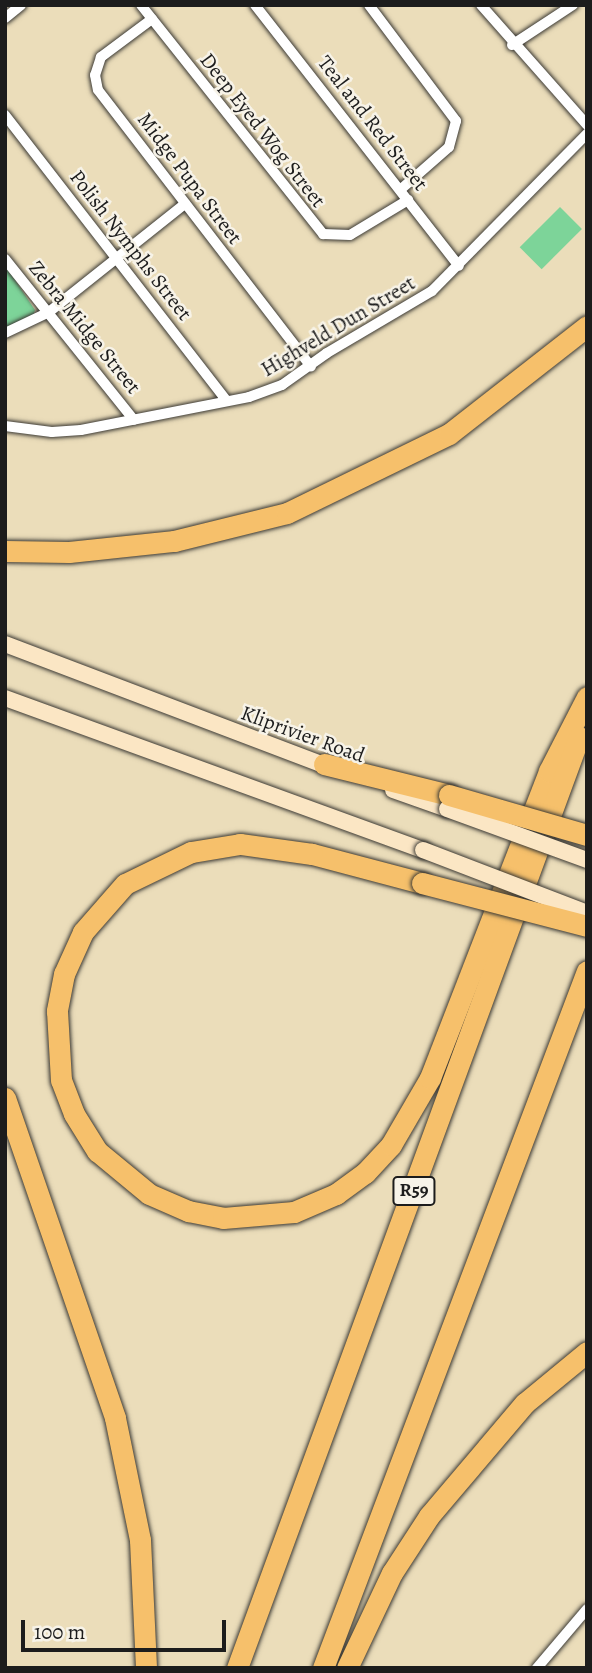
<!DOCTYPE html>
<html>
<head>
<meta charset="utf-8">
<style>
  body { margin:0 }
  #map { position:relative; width:592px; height:1673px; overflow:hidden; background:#ebddba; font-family:Alegreya,serif }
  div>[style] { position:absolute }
  .green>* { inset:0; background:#7dd499; transform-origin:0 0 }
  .roads { filter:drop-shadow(0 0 2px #3b3934) drop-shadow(0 0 2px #3b3934) }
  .minor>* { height:10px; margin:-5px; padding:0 5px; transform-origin:5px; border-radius:5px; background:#fff }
  .secondary>* { height:16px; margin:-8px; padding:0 8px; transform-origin:8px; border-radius:8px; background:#fbe6c4 }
  .motorway>* { height:21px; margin:-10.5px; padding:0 10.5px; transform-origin:10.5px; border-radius:10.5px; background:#f6c06b }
  .bridges { filter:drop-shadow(0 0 2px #3b3934) drop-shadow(0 0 2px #3b3934) }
  .secondary-bridge>* { height:16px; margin:-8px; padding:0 8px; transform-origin:8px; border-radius:8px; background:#fbe6c4 }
  .motorway-bridge>* { height:21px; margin:-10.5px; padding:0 10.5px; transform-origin:10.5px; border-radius:10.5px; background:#f6c06b }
  span { translate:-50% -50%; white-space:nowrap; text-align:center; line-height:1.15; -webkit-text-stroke:5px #f7f3e8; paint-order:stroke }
  .shield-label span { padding:2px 5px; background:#f7f3e8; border:2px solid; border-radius:5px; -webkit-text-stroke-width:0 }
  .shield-label { font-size:19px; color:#1c1c1c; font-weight:700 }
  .street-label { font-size:21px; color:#1c1c1c }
  .frame { position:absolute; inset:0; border:7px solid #1c1c1c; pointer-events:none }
  .scale { position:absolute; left:21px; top:1620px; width:205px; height:32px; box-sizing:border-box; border:4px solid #1c1c1c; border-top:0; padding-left:9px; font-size:21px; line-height:24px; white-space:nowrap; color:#1c1c1c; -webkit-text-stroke:5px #f7f3e8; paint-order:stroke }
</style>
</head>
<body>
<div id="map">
  <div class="green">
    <i style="left:560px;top:207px;width:31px;height:57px;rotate:45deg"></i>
    <i style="clip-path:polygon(5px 265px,35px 310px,33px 317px,5px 329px)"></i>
  </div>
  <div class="roads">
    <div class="minor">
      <i style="left:141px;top:5px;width:293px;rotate:51.5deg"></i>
      <i style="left:323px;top:234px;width:27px;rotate:2deg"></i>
      <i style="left:350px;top:235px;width:68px;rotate:-31.1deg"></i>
      <i style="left:255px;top:5px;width:331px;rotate:52deg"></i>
      <i style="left:369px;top:5px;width:145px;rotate:53.1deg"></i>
      <i style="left:456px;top:121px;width:27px;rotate:105deg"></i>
      <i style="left:449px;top:147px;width:64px;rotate:138.8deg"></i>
      <i style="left:481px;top:5px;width:160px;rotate:48.5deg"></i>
      <i style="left:5px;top:18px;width:21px;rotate:-39deg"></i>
      <i style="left:152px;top:19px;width:64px;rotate:143.3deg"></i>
      <i style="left:101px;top:57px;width:19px;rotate:108deg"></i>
      <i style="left:95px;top:75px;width:15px;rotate:79deg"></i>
      <i style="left:98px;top:90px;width:349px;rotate:52.4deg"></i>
      <i style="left:512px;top:45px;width:73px;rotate:-33.3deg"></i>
      <i style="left:5px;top:115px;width:361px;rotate:52.2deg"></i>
      <i style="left:5px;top:259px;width:206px;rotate:51.3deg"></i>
      <i style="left:5px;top:333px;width:49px;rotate:-25.5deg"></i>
      <i style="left:49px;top:312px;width:174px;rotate:-38.5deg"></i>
      <i style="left:5px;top:426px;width:47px;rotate:7.3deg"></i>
      <i style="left:52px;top:432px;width:29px;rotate:-4deg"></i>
      <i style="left:81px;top:430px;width:171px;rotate:-11.1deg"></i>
      <i style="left:249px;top:397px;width:35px;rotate:-20deg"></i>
      <i style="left:282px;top:385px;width:55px;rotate:-35.4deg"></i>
      <i style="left:327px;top:353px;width:122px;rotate:-30.6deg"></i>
      <i style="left:432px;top:291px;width:221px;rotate:-45.4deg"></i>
      <i style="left:537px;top:1668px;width:77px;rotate:-49.7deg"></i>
    </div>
    <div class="secondary">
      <i style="left:5px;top:644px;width:350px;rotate:20.8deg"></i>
      <i style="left:5px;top:698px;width:445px;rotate:20deg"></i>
      <i style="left:393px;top:790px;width:57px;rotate:19.4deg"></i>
    </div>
    <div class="motorway">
      <i style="left:5px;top:551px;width:64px;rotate:0.9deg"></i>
      <i style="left:69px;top:552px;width:106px;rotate:-6deg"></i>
      <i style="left:174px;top:541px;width:116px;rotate:-13.9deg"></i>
      <i style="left:287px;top:513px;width:180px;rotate:-26deg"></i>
      <i style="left:449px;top:434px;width:175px;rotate:-38deg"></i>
      <i style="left:324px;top:764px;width:129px;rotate:13.9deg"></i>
      <i style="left:422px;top:883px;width:114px;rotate:-165.2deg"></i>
      <i style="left:312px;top:854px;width:73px;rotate:-172.1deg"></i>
      <i style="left:240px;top:844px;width:50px;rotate:170.7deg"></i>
      <i style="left:191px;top:852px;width:73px;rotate:154.1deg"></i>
      <i style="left:125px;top:884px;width:64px;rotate:131.2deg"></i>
      <i style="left:83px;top:932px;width:46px;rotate:114.3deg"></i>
      <i style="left:64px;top:974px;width:38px;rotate:101deg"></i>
      <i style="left:57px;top:1011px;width:69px;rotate:86.7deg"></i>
      <i style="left:61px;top:1080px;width:36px;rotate:69deg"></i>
      <i style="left:74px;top:1114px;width:44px;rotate:58.1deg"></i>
      <i style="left:97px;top:1151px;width:67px;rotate:39.6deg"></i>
      <i style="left:149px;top:1194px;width:43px;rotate:23.6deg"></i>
      <i style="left:188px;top:1211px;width:36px;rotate:11deg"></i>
      <i style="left:223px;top:1218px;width:71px;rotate:-4.8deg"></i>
      <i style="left:294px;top:1212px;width:46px;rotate:-23.2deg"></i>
      <i style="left:336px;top:1194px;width:36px;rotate:-36deg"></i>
      <i style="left:365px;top:1173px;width:38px;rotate:-47deg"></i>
      <i style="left:391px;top:1145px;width:78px;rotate:-59.8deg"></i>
      <i style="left:430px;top:1078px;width:329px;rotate:-68.8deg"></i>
      <i style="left:549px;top:771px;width:83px;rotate:-62.8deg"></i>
      <i style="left:5px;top:1098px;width:338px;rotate:71deg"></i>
      <i style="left:115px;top:1418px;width:125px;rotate:78.4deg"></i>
      <i style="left:140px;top:1540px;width:128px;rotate:87.3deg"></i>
      <i style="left:237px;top:1668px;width:992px;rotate:-69.83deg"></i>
      <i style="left:323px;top:1668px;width:745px;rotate:-69.26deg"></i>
      <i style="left:347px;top:1668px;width:105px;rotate:-64.7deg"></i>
      <i style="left:392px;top:1573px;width:68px;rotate:-57deg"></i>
      <i style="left:429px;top:1516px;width:148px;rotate:-49.7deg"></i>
      <i style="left:525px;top:1403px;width:80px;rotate:-39.4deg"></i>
    </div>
  </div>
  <div class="bridges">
    <div class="secondary-bridge">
      <i style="left:447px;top:809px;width:149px;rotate:20deg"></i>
      <i style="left:423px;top:850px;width:176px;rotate:21deg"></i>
    </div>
    <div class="motorway-bridge">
      <i style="left:449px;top:795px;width:144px;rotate:16.2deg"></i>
      <i style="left:422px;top:883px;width:171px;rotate:14.6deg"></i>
    </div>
  </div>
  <div class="shield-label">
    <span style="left:414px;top:1191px">R59</span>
  </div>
  <div class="street-label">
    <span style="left:373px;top:123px;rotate:52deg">Teal and Red Street</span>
    <span style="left:263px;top:130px;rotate:52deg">Deep Eyed Wog Street</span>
    <span style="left:190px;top:178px;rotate:53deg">Midge Pupa Street</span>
    <span style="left:131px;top:245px;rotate:52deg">Polish Nymphs Street</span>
    <span style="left:338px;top:326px;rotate:-31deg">Highveld Dun Street</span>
    <span style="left:85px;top:327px;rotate:51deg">Zebra Midge Street</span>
    <span style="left:303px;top:734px;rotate:20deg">Kliprivier Road</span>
  </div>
  <div class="frame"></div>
  <div class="scale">100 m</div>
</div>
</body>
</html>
